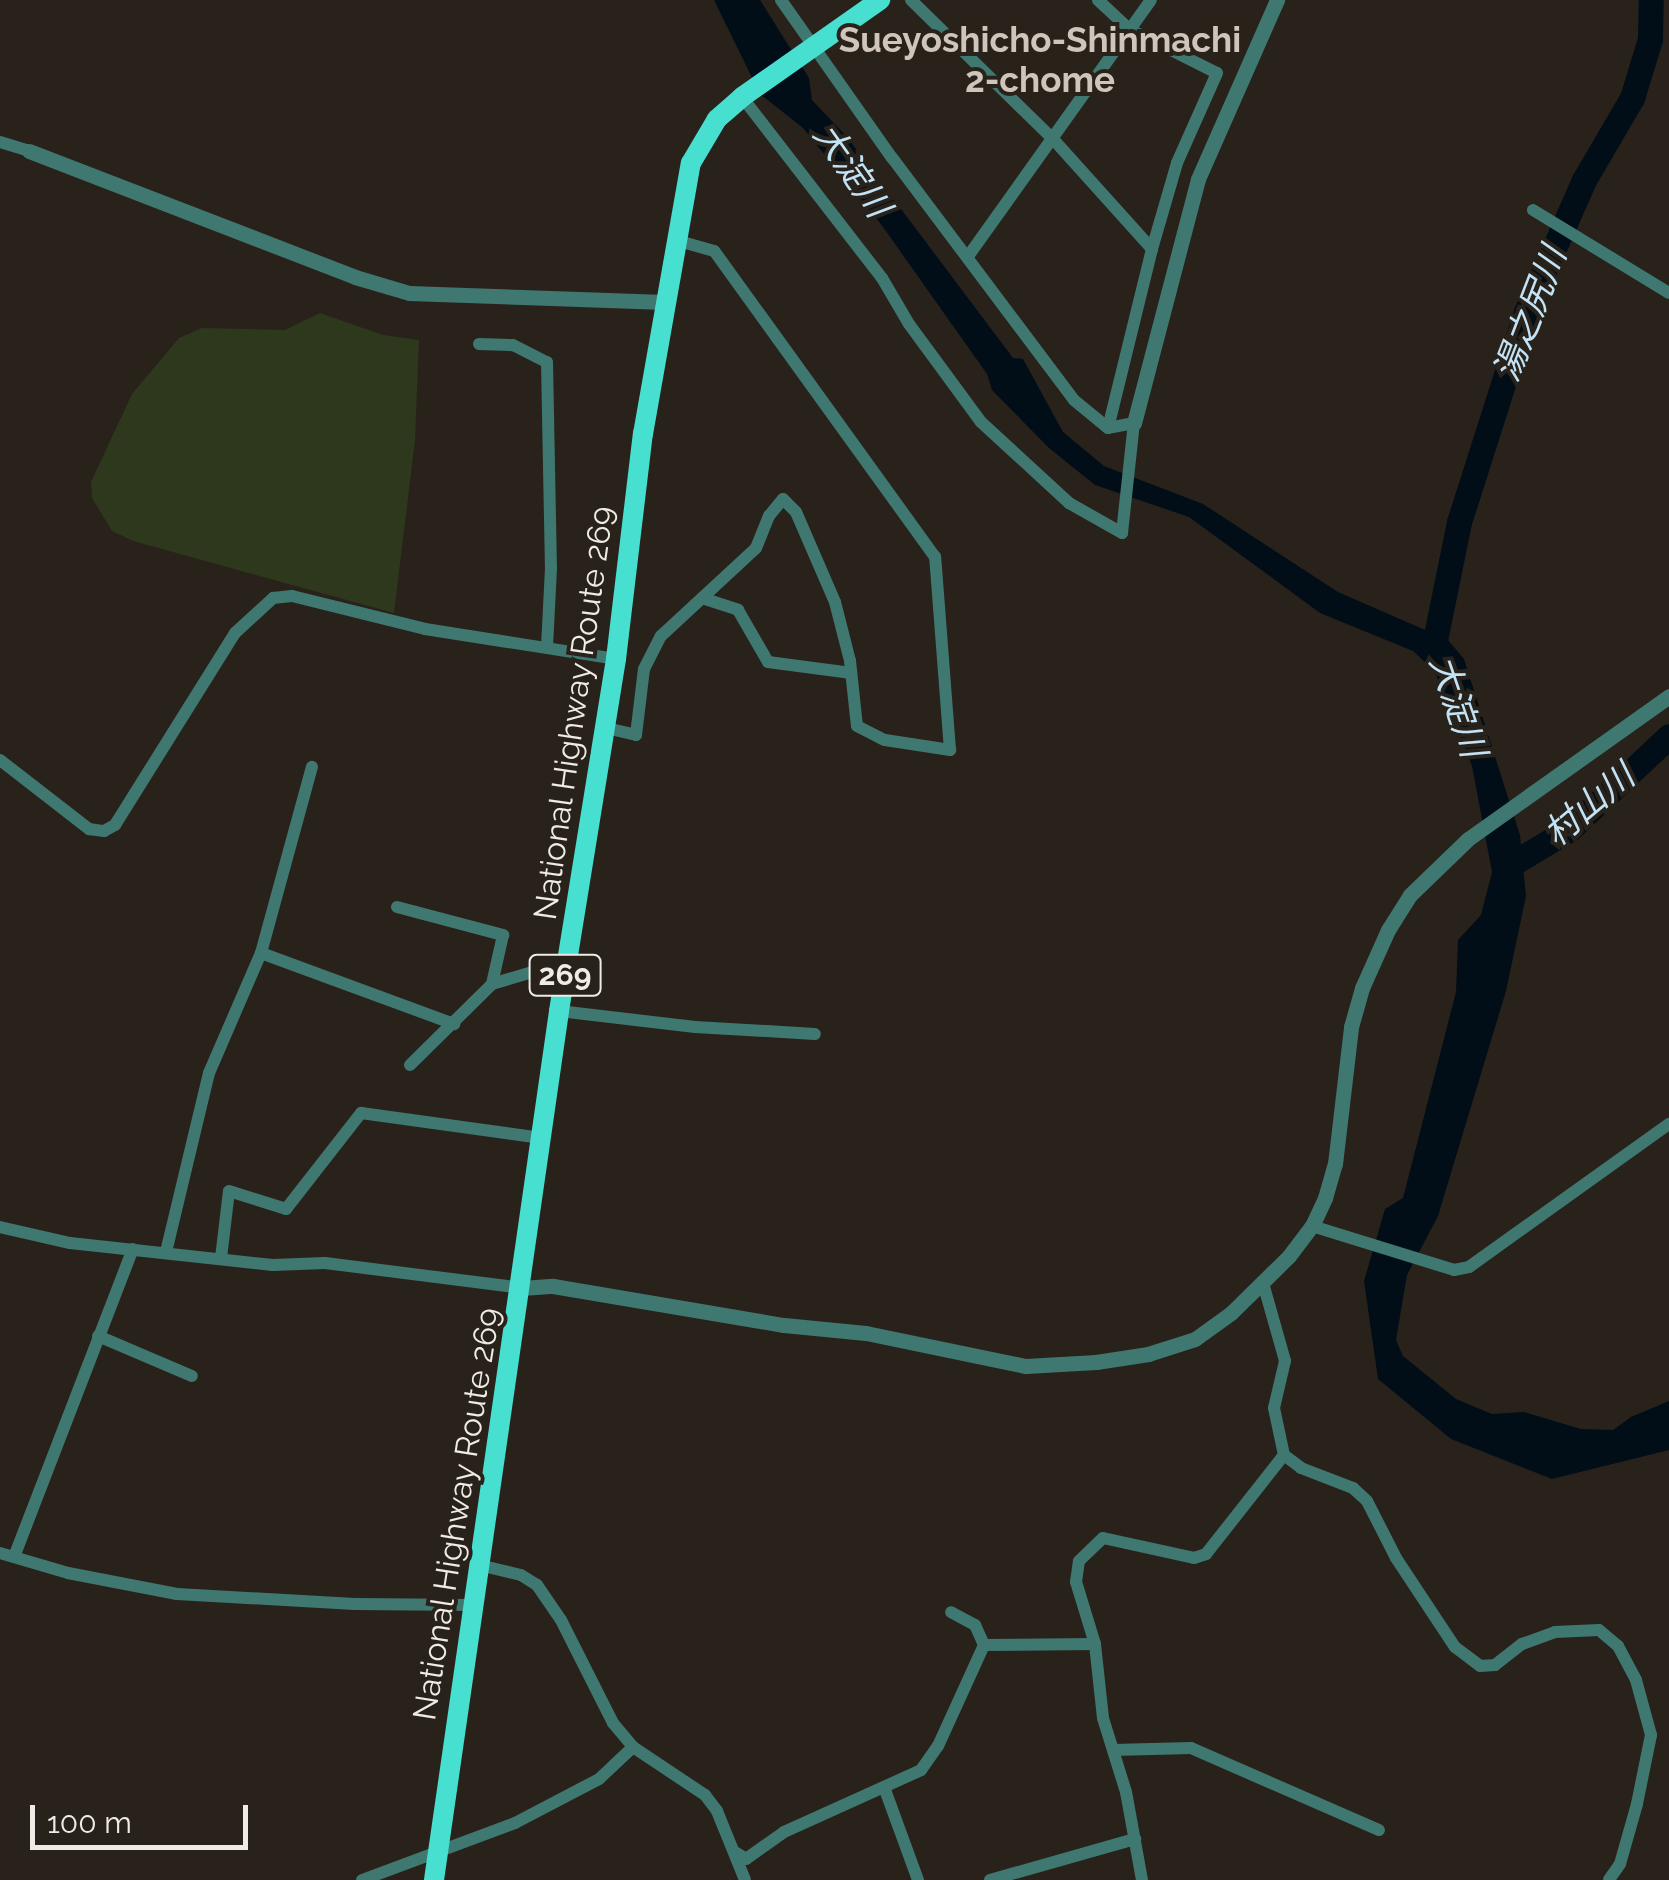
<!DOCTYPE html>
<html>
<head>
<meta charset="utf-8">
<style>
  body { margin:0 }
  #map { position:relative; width:1669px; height:1880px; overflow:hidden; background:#29221b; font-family:Raleway,"Noto Sans JP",sans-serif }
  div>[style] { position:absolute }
  .green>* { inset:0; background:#2d381d }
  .water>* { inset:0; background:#010e18 }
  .river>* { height:25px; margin:-12.5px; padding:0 12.5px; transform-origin:12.5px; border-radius:12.5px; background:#010e18 }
  .minor>* { height:12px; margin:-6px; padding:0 6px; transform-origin:6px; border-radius:6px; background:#3f7871 }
  .tertiary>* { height:15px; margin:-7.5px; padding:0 7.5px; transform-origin:7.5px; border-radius:7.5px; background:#3f7871 }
  .trunk>* { height:20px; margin:-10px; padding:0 10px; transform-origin:10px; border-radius:10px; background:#46dfd0 }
  span { translate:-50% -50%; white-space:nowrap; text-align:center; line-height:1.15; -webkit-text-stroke:8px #29221b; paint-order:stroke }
  .shield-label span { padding:2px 8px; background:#29221b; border:2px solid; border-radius:8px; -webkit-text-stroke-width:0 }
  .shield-label { font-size:30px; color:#f0ebe6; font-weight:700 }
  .street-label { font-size:32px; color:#f0ebe6 }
  .neighbourhood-label { font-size:35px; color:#cfc5bb; font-weight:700 }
  .water-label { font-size:35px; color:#c2e3f6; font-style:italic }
  .scale { position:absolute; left:30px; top:1805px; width:218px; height:45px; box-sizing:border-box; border:5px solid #f0ebe6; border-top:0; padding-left:12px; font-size:30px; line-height:35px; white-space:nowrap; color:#f0ebe6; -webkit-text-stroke:8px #29221b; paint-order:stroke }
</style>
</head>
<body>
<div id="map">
  <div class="green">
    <i style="clip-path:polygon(320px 313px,383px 335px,419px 340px,415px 440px,394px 613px,133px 541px,112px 531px,92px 498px,91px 482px,132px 394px,179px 338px,202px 328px,285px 330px)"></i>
  </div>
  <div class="water">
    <i style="clip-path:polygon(714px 0,760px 0,809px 78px,812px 100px,847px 137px,1013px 358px,1023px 359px,1063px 432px,1104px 466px,1203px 504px,1338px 592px,1448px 640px,1464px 659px,1520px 835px,1526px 896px,1506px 991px,1438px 1216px,1407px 1275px,1396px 1340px,1403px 1356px,1456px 1399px,1492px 1414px,1524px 1412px,1581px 1429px,1613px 1430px,1631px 1417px,1669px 1401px,1669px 1450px,1552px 1479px,1451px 1439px,1378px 1379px,1364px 1281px,1385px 1209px,1403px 1198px,1456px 992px,1458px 940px,1481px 915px,1492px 872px,1472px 766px,1435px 672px,1413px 651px,1320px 613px,1189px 517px,1095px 485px,1049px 448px,992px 390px,987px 374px,883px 227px,803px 128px,760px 94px)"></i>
  </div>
  <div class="river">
    <i style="left:1435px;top:640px;width:120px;rotate:-78.5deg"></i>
    <i style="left:1459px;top:522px;width:220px;rotate:-72.3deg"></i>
    <i style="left:1526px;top:312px;width:144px;rotate:-66.3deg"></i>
    <i style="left:1584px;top:180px;width:95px;rotate:-59.7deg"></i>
    <i style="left:1632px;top:98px;width:62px;rotate:-73deg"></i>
    <i style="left:1650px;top:39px;width:39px;rotate:-89deg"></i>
    <i style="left:1505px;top:868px;width:76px;rotate:-31deg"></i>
    <i style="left:1570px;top:829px;width:136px;rotate:-43.2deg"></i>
  </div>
  <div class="minor">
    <i style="left:911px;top:0;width:199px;rotate:44.4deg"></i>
    <i style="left:1053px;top:139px;width:148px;rotate:48deg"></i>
    <i style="left:1152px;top:249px;width:184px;rotate:103.8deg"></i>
    <i style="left:1098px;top:0;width:42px;rotate:43.1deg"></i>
    <i style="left:1129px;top:29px;width:98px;rotate:26.6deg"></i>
    <i style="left:1217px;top:73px;width:98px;rotate:114deg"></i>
    <i style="left:1177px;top:163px;width:90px;rotate:106.2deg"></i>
    <i style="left:742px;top:97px;width:229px;rotate:52.3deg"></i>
    <i style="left:882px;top:278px;width:53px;rotate:59.6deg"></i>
    <i style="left:909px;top:324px;width:122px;rotate:53.7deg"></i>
    <i style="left:981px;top:422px;width:120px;rotate:42.6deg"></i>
    <i style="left:1069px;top:503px;width:61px;rotate:29.5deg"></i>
    <i style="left:1122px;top:533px;width:111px;rotate:-83.8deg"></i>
    <i style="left:1134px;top:423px;width:26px;rotate:169deg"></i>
    <i style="left:1108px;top:428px;width:44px;rotate:-140.5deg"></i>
    <i style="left:1074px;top:400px;width:303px;rotate:-126.9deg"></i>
    <i style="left:892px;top:158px;width:193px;rotate:-125.1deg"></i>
    <i style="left:0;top:142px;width:30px;rotate:17deg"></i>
    <i style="left:1533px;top:210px;width:159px;rotate:31.4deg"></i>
    <i style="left:969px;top:255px;width:313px;rotate:-54.5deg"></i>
    <i style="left:479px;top:344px;width:34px;rotate:2deg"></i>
    <i style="left:513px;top:345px;width:38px;rotate:27deg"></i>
    <i style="left:547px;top:362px;width:206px;rotate:88.9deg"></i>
    <i style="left:551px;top:568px;width:79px;rotate:92.9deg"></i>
    <i style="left:705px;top:599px;width:35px;rotate:18deg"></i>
    <i style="left:738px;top:610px;width:60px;rotate:60deg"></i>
    <i style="left:768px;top:662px;width:84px;rotate:7.5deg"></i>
    <i style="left:602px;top:727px;width:35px;rotate:13deg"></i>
    <i style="left:636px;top:735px;width:66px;rotate:-83.1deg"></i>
    <i style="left:644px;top:669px;width:37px;rotate:-63deg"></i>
    <i style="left:661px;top:636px;width:129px;rotate:-42.8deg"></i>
    <i style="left:756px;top:548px;width:35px;rotate:-68deg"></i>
    <i style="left:769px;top:516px;width:22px;rotate:-51deg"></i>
    <i style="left:783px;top:499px;width:18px;rotate:45deg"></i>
    <i style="left:796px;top:512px;width:98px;rotate:66.6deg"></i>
    <i style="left:835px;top:602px;width:61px;rotate:75.7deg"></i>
    <i style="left:850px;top:661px;width:65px;rotate:83.9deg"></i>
    <i style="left:857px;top:726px;width:31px;rotate:27deg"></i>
    <i style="left:885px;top:740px;width:66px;rotate:8.7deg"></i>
    <i style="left:950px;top:750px;width:194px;rotate:-94.4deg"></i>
    <i style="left:935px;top:557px;width:377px;rotate:-125.8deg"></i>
    <i style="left:714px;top:251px;width:41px;rotate:-164.2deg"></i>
    <i style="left:0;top:760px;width:113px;rotate:37.8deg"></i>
    <i style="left:89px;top:829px;width:15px;rotate:8deg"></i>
    <i style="left:104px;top:831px;width:13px;rotate:-29deg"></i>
    <i style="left:115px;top:825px;width:226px;rotate:-58deg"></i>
    <i style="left:235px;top:633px;width:52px;rotate:-42.6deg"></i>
    <i style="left:273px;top:598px;width:19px;rotate:-6deg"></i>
    <i style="left:292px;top:596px;width:137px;rotate:13.9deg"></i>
    <i style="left:425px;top:629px;width:193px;rotate:8.9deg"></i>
    <i style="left:397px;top:907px;width:110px;rotate:14.8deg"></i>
    <i style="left:503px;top:935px;width:50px;rotate:102.7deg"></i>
    <i style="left:261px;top:953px;width:206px;rotate:20.2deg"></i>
    <i style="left:559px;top:1011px;width:137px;rotate:6.7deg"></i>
    <i style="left:695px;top:1027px;width:120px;rotate:3.3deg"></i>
    <i style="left:410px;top:1065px;width:115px;rotate:-44.6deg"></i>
    <i style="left:492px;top:984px;width:49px;rotate:-16.6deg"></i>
    <i style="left:539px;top:970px;width:27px;rotate:-4deg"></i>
    <i style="left:1312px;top:1226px;width:149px;rotate:17.2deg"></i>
    <i style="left:1454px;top:1270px;width:15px;rotate:-11deg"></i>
    <i style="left:1469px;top:1267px;width:246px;rotate:-35.6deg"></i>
    <i style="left:0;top:1227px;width:72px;rotate:12.9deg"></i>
    <i style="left:70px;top:1243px;width:204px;rotate:6.2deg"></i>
    <i style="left:273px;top:1265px;width:52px;rotate:-2.2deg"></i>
    <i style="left:325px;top:1263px;width:199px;rotate:7.2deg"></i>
    <i style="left:166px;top:1252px;width:184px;rotate:-76.5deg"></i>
    <i style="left:209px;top:1073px;width:131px;rotate:-66.6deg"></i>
    <i style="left:261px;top:953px;width:193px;rotate:-74.7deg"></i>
    <i style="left:221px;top:1258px;width:67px;rotate:-83.2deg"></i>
    <i style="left:229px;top:1191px;width:60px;rotate:17.5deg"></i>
    <i style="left:286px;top:1209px;width:122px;rotate:-52deg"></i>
    <i style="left:361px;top:1113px;width:182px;rotate:7.9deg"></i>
    <i style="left:1263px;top:1283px;width:81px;rotate:74.2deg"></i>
    <i style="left:1285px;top:1361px;width:48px;rotate:103.2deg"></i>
    <i style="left:1274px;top:1408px;width:48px;rotate:78deg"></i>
    <i style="left:1284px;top:1455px;width:21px;rotate:37deg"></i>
    <i style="left:1301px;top:1468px;width:56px;rotate:21deg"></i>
    <i style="left:1353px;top:1488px;width:19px;rotate:43deg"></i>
    <i style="left:1367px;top:1501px;width:64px;rotate:63deg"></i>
    <i style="left:1396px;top:1558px;width:107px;rotate:56.5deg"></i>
    <i style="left:1455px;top:1647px;width:31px;rotate:37deg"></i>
    <i style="left:1480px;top:1666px;width:15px;rotate:-4deg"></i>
    <i style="left:1495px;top:1665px;width:34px;rotate:-38deg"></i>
    <i style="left:1522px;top:1644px;width:35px;rotate:-20deg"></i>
    <i style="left:1555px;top:1632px;width:44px;rotate:-2.6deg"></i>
    <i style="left:1599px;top:1630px;width:25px;rotate:40deg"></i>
    <i style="left:1618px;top:1646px;width:38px;rotate:62deg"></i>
    <i style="left:1636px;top:1680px;width:57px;rotate:74.7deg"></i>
    <i style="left:1651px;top:1735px;width:70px;rotate:101.5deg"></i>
    <i style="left:1637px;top:1804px;width:62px;rotate:105.8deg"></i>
    <i style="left:1620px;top:1864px;width:19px;rotate:125deg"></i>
    <i style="left:98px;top:1336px;width:102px;rotate:23.1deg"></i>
    <i style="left:0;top:1553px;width:71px;rotate:16.4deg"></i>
    <i style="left:68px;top:1573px;width:111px;rotate:10.9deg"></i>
    <i style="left:177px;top:1594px;width:178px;rotate:3.2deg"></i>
    <i style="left:355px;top:1604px;width:118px;rotate:0.5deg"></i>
    <i style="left:14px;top:1557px;width:330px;rotate:-68.9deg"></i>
    <i style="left:479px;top:1565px;width:43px;rotate:13.4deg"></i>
    <i style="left:521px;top:1575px;width:19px;rotate:32deg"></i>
    <i style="left:537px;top:1585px;width:42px;rotate:55.6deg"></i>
    <i style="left:561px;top:1620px;width:115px;rotate:63.2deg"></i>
    <i style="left:613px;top:1723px;width:31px;rotate:50deg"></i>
    <i style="left:633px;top:1747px;width:87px;rotate:33.7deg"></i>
    <i style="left:705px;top:1795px;width:20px;rotate:53deg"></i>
    <i style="left:717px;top:1811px;width:74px;rotate:67.9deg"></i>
    <i style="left:984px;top:1645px;width:111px;rotate:-0.5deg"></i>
    <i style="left:1113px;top:1750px;width:78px;rotate:-1.5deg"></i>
    <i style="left:1191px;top:1748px;width:205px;rotate:23.6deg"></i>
    <i style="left:884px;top:1787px;width:99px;rotate:69.9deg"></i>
    <i style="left:735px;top:1852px;width:13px;rotate:32deg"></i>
    <i style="left:746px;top:1859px;width:47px;rotate:-35.4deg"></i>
    <i style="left:784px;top:1832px;width:150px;rotate:-24.3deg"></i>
    <i style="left:921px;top:1770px;width:29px;rotate:-55deg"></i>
    <i style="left:938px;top:1746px;width:111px;rotate:-65.5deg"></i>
    <i style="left:984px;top:1645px;width:22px;rotate:-114deg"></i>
    <i style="left:975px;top:1625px;width:27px;rotate:-152deg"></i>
    <i style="left:362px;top:1880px;width:163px;rotate:-20.4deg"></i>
    <i style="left:515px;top:1823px;width:95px;rotate:-27.6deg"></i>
    <i style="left:599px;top:1779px;width:47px;rotate:-43.3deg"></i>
    <i style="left:990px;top:1880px;width:151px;rotate:-15.8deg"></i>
    <i style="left:1142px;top:1880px;width:89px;rotate:-100.3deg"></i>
    <i style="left:1126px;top:1792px;width:77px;rotate:-107.3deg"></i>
    <i style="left:1103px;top:1718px;width:74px;rotate:-96.2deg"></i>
    <i style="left:1095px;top:1644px;width:65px;rotate:-107deg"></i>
    <i style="left:1076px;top:1582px;width:21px;rotate:-82deg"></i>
    <i style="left:1079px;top:1561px;width:33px;rotate:-44deg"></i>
    <i style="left:1103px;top:1538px;width:93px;rotate:12.4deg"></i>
    <i style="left:1194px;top:1558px;width:13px;rotate:-18deg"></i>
    <i style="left:1206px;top:1554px;width:126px;rotate:-51.8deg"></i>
  </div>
  <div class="tertiary">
    <i style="left:29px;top:151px;width:350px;rotate:21.1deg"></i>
    <i style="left:355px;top:277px;width:56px;rotate:16.5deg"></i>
    <i style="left:409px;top:293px;width:256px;rotate:2deg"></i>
    <i style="left:1134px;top:423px;width:252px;rotate:-75.3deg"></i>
    <i style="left:1198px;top:179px;width:196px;rotate:-66.2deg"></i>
    <i style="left:522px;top:1288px;width:31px;rotate:-4deg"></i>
    <i style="left:553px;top:1286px;width:234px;rotate:9.6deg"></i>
    <i style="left:784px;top:1325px;width:82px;rotate:5.6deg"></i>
    <i style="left:866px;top:1333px;width:163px;rotate:11.7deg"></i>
    <i style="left:1026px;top:1366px;width:70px;rotate:-3.3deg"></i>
    <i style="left:1096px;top:1362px;width:53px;rotate:-8.7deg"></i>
    <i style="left:1148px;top:1354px;width:49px;rotate:-17.7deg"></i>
    <i style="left:1195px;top:1339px;width:44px;rotate:-35.8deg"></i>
    <i style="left:1231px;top:1313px;width:81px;rotate:-44.5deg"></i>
    <i style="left:1289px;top:1256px;width:38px;rotate:-53deg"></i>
    <i style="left:1312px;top:1226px;width:31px;rotate:-65deg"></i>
    <i style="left:1325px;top:1198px;width:35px;rotate:-74deg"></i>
    <i style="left:1335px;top:1164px;width:138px;rotate:-83.3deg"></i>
    <i style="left:1351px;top:1027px;width:41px;rotate:-74.2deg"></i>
    <i style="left:1362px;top:988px;width:64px;rotate:-65.9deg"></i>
    <i style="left:1388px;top:930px;width:41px;rotate:-57.8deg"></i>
    <i style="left:1410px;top:895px;width:81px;rotate:-44deg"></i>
    <i style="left:1468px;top:839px;width:247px;rotate:-35.4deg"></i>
  </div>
  <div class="trunk">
    <i style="left:434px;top:1880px;width:878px;rotate:-81.81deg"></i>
    <i style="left:559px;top:1011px;width:357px;rotate:-80.8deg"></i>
    <i style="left:616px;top:659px;width:227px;rotate:-83.2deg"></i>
    <i style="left:643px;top:434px;width:275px;rotate:-80deg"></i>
    <i style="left:691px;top:163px;width:51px;rotate:-59.4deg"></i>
    <i style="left:717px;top:119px;width:33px;rotate:-41deg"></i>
    <i style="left:742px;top:97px;width:169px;rotate:-35.1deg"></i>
  </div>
  <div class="shield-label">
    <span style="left:565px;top:975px">269</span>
  </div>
  <div class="street-label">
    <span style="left:574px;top:713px;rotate:-82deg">National Highway Route 269</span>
    <span style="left:457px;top:1514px;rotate:-81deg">National Highway Route 269</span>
  </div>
  <div class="neighbourhood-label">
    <span style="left:1040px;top:60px">Sueyoshicho-Shinmachi<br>2-chome</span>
  </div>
  <div class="water-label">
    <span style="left:852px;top:170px;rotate:55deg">大淀川</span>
    <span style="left:1530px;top:314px;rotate:-69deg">湯之尻川</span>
    <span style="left:1458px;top:706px;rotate:71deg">大淀川</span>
    <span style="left:1589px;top:805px;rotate:-40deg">村山川</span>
  </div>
  <div class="scale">100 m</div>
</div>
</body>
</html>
